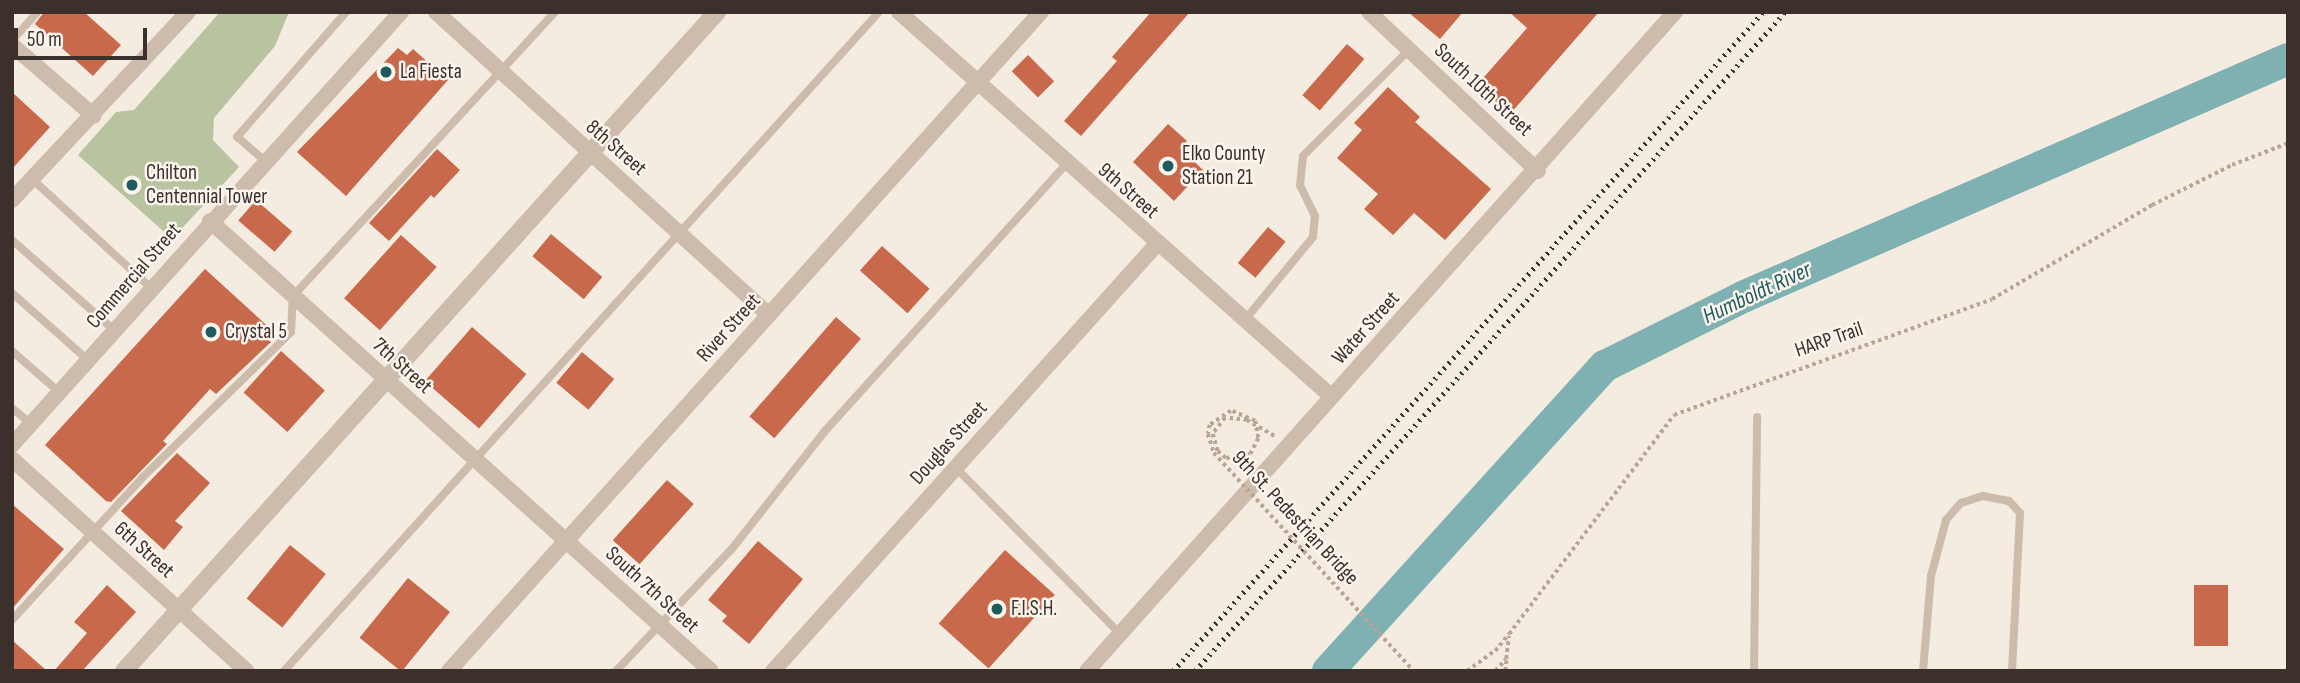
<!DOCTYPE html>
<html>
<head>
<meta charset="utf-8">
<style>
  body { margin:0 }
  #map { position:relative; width:2300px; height:683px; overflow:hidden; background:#f4ebe1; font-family:"Sofia Sans Condensed",sans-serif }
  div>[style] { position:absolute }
  .green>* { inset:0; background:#b8c4a0 }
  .river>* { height:32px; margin:-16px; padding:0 16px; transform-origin:16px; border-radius:16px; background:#7fb0b2 }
  .building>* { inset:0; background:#c8694b; transform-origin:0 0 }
  .path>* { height:3.5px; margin-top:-1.75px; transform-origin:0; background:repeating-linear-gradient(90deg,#b9a596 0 3.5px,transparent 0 7px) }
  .service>* { height:8px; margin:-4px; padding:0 4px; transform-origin:4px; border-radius:4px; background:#cdbbac }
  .minor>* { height:16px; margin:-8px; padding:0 8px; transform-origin:8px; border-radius:8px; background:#cdbbac }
  .tertiary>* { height:18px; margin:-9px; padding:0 9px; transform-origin:9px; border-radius:9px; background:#cdbbac }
  .rail>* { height:5px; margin-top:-2.5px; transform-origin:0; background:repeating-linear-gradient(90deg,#3b302b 0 2px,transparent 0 7px) }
  .path-bridge>* { height:3.5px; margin-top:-1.75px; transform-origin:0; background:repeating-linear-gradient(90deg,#b9a596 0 3.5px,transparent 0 7px) }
  .dots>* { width:19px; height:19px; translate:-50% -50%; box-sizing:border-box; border:4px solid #fbf5ee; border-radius:50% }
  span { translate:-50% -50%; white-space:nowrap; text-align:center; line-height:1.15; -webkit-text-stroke:5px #fbf5ee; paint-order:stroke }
  .poi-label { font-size:21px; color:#3b302b }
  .left { translate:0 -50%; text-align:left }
  .street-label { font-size:21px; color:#3b302b }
  .water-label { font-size:23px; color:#1f5a5e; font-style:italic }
  .frame { position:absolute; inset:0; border:14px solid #3b302b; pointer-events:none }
  .scale { position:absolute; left:14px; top:28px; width:133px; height:32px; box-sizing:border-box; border:4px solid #3b302b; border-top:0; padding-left:9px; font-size:21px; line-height:24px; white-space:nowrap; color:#3b302b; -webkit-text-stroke:5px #fbf5ee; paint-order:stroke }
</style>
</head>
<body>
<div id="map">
  <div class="green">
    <i style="clip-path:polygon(220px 12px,289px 12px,275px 46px,214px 118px,213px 140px,239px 167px,172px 239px,78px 155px,116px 112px,134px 110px)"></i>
  </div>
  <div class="river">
    <i style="left:1328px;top:671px;width:412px;rotate:-47.8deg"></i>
    <i style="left:1605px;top:366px;width:157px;rotate:-26.6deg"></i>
    <i style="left:1745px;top:296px;width:592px;rotate:-23.58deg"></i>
  </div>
  <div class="building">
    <i style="clip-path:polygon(84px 12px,121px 45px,93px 76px,35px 24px,44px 12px)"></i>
    <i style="clip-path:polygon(1151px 12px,1190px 12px,1081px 136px,1064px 121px,1117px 61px,1112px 57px)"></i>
    <i style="clip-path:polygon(1408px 12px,1463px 12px,1440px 39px)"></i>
    <i style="clip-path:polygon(1509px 12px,1599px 12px,1510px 114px,1477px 85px,1527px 28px)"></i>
    <i style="left:1347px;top:44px;width:23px;height:68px;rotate:41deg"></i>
    <i style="clip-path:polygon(398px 48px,407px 55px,413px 49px,448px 80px,346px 196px,297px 152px)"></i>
    <i style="left:1028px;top:55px;width:37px;height:23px;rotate:45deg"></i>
    <i style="clip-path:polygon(1388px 87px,1420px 117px,1415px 122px,1491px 189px,1445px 240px,1414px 213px,1393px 235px,1364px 209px,1378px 194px,1337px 158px,1362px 130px,1354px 123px)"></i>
    <i style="clip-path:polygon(12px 92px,50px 127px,12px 169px)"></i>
    <i style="clip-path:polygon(1168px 124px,1187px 141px,1180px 148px,1203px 170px,1174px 201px,1133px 162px)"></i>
    <i style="clip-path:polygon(437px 149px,460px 170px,434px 198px,431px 195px,389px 241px,369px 223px)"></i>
    <i style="left:256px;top:200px;width:48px;height:27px;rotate:41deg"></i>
    <i style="left:1268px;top:227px;width:23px;height:47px;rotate:40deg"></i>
    <i style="left:551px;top:234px;width:67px;height:29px;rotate:40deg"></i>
    <i style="left:401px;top:235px;width:48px;height:85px;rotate:42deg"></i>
    <i style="left:882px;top:246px;width:64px;height:33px;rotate:42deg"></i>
    <i style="clip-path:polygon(205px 269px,274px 332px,268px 339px,271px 342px,216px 394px,210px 389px,163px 441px,167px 444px,111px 502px,106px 501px,45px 445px)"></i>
    <i style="left:836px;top:317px;width:33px;height:132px;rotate:41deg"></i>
    <i style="left:472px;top:327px;width:72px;height:72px;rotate:41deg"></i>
    <i style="left:281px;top:351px;width:59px;height:56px;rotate:42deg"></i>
    <i style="left:582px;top:352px;width:42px;height:40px;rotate:40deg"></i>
    <i style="clip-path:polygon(177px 453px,210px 483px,175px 521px,183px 527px,164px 550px,121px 511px)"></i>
    <i style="left:667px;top:480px;width:36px;height:81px;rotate:42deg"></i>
    <i style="clip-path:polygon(12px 504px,64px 549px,12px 609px)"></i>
    <i style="clip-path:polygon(758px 541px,803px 579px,749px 644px,722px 621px,727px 616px,708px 600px)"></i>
    <i style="left:290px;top:545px;width:46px;height:69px;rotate:39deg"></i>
    <i style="left:1005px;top:550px;width:67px;height:99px;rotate:42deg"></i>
    <i style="left:408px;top:578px;width:54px;height:77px;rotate:39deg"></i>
    <i style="clip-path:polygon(107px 585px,136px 612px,82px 671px,54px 671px,87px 633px,74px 622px)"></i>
    <i style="left:2194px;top:585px;width:34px;height:61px"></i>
    <i style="clip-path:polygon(12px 640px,47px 671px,12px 671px)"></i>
  </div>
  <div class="path">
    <i style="left:1247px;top:420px;width:32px;rotate:30deg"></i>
    <i style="left:1467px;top:671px;width:34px;rotate:-36deg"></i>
    <i style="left:1495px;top:651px;width:22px;rotate:-51deg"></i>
    <i style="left:1509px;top:634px;width:274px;rotate:-53deg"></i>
    <i style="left:1674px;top:415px;width:338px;rotate:-20deg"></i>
    <i style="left:1992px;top:299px;width:186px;rotate:-30.4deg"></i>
    <i style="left:2152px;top:205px;width:89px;rotate:-26.6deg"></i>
    <i style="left:2232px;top:165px;width:60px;rotate:-21.4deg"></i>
    <i style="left:1495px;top:671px;width:16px;rotate:-47deg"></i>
    <i style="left:1506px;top:659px;width:23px;rotate:-83deg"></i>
    <i style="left:1505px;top:671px;width:10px;rotate:-84deg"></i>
  </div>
  <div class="service">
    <i style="left:12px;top:41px;width:38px;rotate:-49deg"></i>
    <i style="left:265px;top:161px;width:37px;rotate:-139deg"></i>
    <i style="left:237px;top:137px;width:166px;rotate:-48.9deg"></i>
    <i style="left:32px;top:179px;width:161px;rotate:42.5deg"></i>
    <i style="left:12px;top:240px;width:136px;rotate:41.4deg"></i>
    <i style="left:12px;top:293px;width:101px;rotate:41.4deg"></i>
    <i style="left:1244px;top:321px;width:109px;rotate:-50.6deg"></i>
    <i style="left:1313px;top:237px;width:21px;rotate:-85deg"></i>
    <i style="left:1315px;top:216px;width:34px;rotate:-116deg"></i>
    <i style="left:1300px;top:185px;width:29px;rotate:-84deg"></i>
    <i style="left:1303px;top:156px;width:150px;rotate:-45deg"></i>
    <i style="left:12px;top:351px;width:62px;rotate:41.1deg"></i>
    <i style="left:12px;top:408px;width:25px;rotate:40deg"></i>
    <i style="left:955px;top:467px;width:235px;rotate:45.3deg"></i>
    <i style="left:12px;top:620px;width:194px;rotate:-47.5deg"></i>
    <i style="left:143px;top:477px;width:207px;rotate:-44.4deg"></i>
    <i style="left:291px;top:332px;width:36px;rotate:-87deg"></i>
    <i style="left:293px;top:296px;width:386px;rotate:-47.3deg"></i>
    <i style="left:284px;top:671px;width:888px;rotate:-47.92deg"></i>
    <i style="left:616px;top:671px;width:167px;rotate:-46.5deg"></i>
    <i style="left:731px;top:550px;width:152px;rotate:-51.7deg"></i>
    <i style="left:825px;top:431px;width:360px;rotate:-47.9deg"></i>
    <i style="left:1754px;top:671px;width:254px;rotate:-89.3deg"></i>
    <i style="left:1923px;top:671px;width:95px;rotate:-85.2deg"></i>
    <i style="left:1931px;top:576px;width:58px;rotate:-75deg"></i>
    <i style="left:1946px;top:520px;width:23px;rotate:-49deg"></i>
    <i style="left:1961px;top:503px;width:23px;rotate:-18deg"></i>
    <i style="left:1983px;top:496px;width:26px;rotate:11deg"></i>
    <i style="left:2009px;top:501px;width:16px;rotate:47deg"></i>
    <i style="left:2020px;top:513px;width:158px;rotate:92.9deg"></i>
  </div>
  <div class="minor">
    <i style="left:436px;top:12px;width:450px;rotate:42.3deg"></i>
    <i style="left:899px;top:12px;width:579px;rotate:41.64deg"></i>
    <i style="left:1369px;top:12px;width:232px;rotate:43.3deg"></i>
    <i style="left:12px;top:45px;width:108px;rotate:40.9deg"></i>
    <i style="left:12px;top:200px;width:258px;rotate:-46.9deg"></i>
    <i style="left:210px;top:221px;width:673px;rotate:41.93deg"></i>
    <i style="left:12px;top:445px;width:582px;rotate:-48.06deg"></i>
    <i style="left:12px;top:459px;width:316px;rotate:42.1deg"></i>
    <i style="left:449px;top:671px;width:886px;rotate:-48.07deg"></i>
    <i style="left:773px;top:671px;width:574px;rotate:-48.04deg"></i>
    <i style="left:1087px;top:671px;width:883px;rotate:-48.26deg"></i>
  </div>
  <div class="tertiary">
    <i style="left:124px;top:671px;width:887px;rotate:-48.02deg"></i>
  </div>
  <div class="rail">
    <i style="left:1173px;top:671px;width:885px;rotate:-48.16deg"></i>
    <i style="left:1195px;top:671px;width:885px;rotate:-48.16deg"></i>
  </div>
  <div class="path-bridge">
    <i style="left:1247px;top:420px;width:22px;rotate:-175deg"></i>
    <i style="left:1225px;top:418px;width:20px;rotate:127deg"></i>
    <i style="left:1213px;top:434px;width:18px;rotate:74deg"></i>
    <i style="left:1218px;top:451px;width:11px;rotate:41deg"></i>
    <i style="left:1226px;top:458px;width:24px;rotate:-9deg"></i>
    <i style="left:1250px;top:454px;width:18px;rotate:-63deg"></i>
    <i style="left:1258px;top:438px;width:17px;rotate:-100deg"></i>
    <i style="left:1255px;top:421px;width:26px;rotate:-157deg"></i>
    <i style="left:1231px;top:411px;width:25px;rotate:146deg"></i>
    <i style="left:1210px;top:425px;width:9px;rotate:103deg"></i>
    <i style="left:1208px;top:434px;width:20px;rotate:72deg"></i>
    <i style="left:1214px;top:453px;width:296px;rotate:47.5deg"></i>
  </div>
  <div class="dots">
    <i style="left:386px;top:72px;background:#1f5a5e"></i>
    <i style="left:1168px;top:166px;background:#1f5a5e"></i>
    <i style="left:132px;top:185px;background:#1f5a5e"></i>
    <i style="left:211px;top:332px;background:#1f5a5e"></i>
    <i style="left:997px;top:609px;background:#1f5a5e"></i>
  </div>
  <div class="poi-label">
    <span class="left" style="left:400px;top:72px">La Fiesta</span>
    <span class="left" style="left:1182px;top:166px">Elko County<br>Station 21</span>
    <span class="left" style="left:146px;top:185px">Chilton<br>Centennial Tower</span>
    <span class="left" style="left:225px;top:332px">Crystal 5</span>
    <span class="left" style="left:1011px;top:609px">F.I.S.H.</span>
  </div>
  <div class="street-label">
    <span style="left:1483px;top:90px;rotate:43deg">South 10th Street</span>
    <span style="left:616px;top:148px;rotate:41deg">8th Street</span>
    <span style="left:1128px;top:191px;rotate:41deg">9th Street</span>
    <span style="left:134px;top:276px;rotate:-49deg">Commercial Street</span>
    <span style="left:729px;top:328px;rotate:-48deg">River Street</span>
    <span style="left:1366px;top:328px;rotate:-48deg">Water Street</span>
    <span style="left:1829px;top:340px;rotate:-19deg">HARP Trail</span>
    <span style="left:402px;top:366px;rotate:42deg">7th Street</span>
    <span style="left:949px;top:443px;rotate:-48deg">Douglas Street</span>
    <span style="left:1295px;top:518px;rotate:47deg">9th St. Pedestrian Bridge</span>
    <span style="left:144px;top:550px;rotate:42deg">6th Street</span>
    <span style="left:652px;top:590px;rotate:42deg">South 7th Street</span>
  </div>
  <div class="water-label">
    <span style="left:1757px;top:293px;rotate:-25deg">Humboldt River</span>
  </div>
  <div class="frame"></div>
  <div class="scale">50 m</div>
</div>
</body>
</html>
